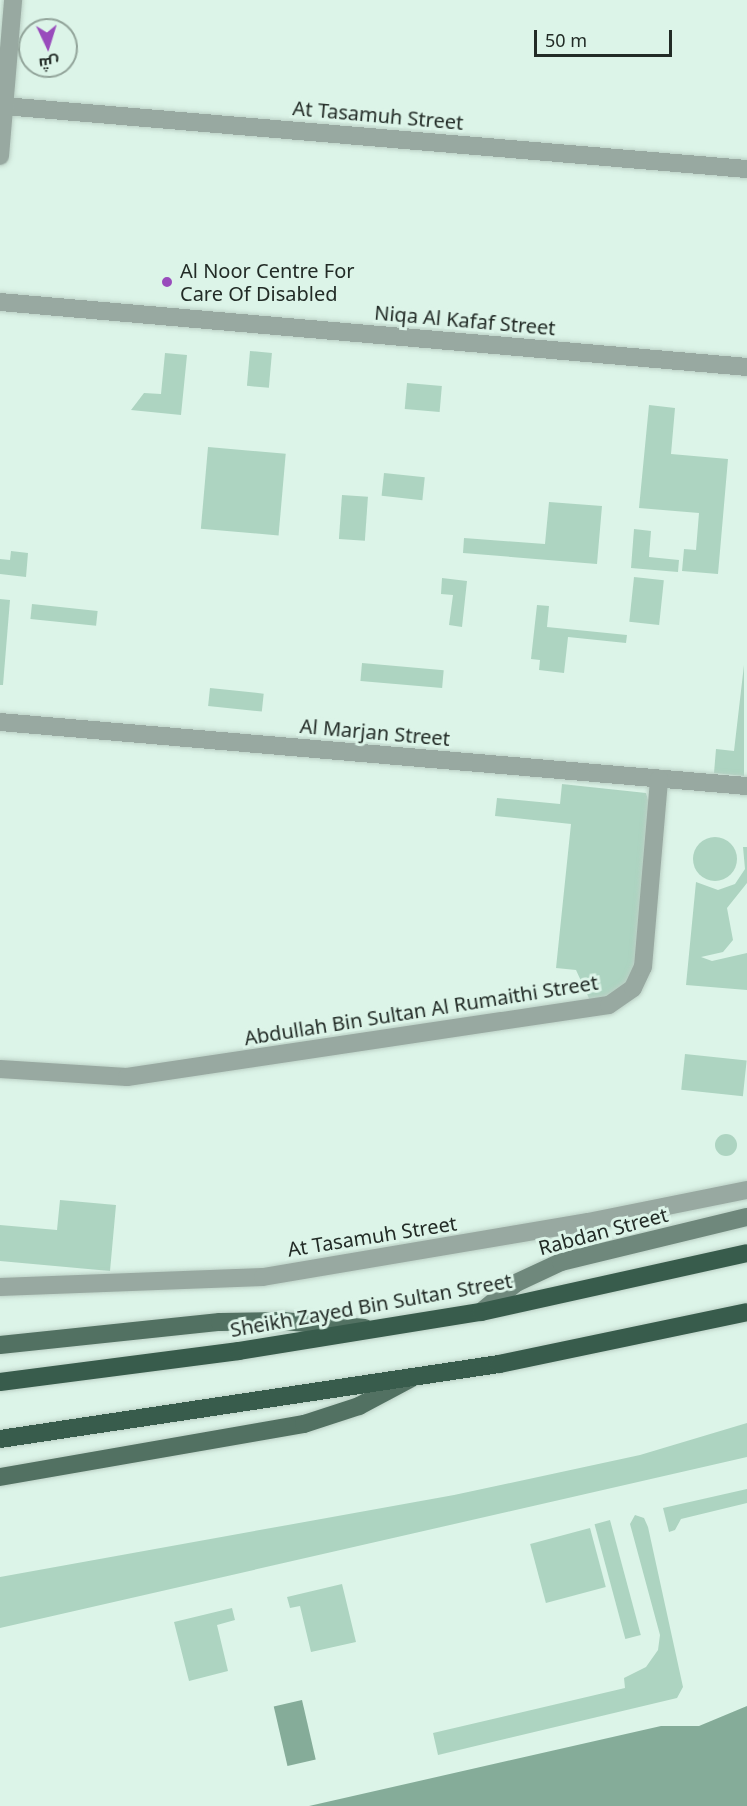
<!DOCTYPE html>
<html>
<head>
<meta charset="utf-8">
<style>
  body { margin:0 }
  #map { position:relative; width:747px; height:1806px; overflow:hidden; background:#dcf4e8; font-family:"Noto Sans",Cairo,sans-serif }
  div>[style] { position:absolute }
  .green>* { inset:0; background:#add4c1; transform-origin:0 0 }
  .round { border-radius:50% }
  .water>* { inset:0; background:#85ac99; transform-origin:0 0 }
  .roads { filter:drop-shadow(0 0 2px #bbd0c5) drop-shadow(0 0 2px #bbd0c5) }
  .street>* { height:18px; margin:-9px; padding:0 9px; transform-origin:9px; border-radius:9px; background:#98a9a1 }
  .secondary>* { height:18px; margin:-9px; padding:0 9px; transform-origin:9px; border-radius:9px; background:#6f887c }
  .primary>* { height:18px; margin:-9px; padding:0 9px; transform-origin:9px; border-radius:9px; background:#527162 }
  .highway>* { height:18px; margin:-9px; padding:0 9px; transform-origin:9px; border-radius:9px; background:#385c4c }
  .dots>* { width:16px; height:16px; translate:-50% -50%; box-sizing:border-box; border:3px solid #dcf4e8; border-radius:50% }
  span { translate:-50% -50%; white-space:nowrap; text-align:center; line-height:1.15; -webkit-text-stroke:6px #dcf4e8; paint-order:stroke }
  .street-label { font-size:20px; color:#222b26 }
  .poi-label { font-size:20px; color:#222b26 }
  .left { translate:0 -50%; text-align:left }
  .north { position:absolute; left:18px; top:18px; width:60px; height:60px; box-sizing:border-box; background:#dcf4e8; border:2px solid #92a49a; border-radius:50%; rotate:176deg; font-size:16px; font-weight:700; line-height:24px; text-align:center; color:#222b26 }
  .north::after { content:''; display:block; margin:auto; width:21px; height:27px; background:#994bbc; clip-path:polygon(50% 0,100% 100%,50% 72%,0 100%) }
  .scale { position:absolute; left:534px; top:30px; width:138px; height:27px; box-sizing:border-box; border:3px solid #222b26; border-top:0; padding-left:8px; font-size:18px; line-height:21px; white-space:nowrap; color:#222b26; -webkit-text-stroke:4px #dcf4e8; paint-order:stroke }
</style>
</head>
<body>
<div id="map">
  <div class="green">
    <i style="left:250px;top:351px;width:22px;height:35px;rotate:5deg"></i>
    <i style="clip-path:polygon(165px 353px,187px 355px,181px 415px,131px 410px,144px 393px,161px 394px)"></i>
    <i style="left:407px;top:383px;width:35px;height:26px;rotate:5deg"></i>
    <i style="clip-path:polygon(649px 405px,675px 408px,671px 454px,728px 459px,718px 574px,682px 571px,684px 549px,696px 550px,699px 513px,639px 508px)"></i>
    <i style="left:208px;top:447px;width:78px;height:82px;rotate:5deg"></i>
    <i style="left:384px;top:473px;width:41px;height:23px;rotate:6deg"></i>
    <i style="left:342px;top:495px;width:26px;height:44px;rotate:4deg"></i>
    <i style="clip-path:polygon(549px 502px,602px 506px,597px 564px,463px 553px,464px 538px,545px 544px)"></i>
    <i style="clip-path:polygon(634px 529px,651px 531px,649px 557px,679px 560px,678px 572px,631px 568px)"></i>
    <i style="clip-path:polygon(11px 551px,28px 553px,26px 577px,0 574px,0 559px,10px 560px)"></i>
    <i style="left:634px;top:577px;width:30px;height:45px;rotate:6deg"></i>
    <i style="clip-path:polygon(442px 578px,467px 581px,462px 627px,449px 625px,453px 595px,441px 594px)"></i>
    <i style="clip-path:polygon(0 599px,10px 600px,3px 685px,0 685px)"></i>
    <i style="left:32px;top:604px;width:66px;height:15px;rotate:6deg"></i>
    <i style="clip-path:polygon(537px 605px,549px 606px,547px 627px,627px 635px,626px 643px,568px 637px,564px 673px,539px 670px,540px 660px,531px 659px)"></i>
    <i style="left:362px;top:663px;width:82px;height:18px;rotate:5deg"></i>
    <i style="clip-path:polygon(744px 665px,744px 776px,714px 773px,716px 749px,734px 751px)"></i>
    <i style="left:210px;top:688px;width:54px;height:18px;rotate:6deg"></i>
    <i style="clip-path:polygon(562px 784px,646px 793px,652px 814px,636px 978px,593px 1007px,576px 970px,556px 968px,571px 824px,495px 816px,497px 798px,560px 804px)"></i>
    <i class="round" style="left:693px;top:837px;width:44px;height:44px"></i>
    <i style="clip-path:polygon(743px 847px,747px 847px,747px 883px,727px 908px,733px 940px,723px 952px,701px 957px,712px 961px,747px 953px,747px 990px,686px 985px,696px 882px,718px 890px,735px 884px,745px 869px)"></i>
    <i style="left:685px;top:1054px;width:62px;height:36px;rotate:6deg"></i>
    <i class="round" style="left:715px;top:1134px;width:22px;height:22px"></i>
    <i style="clip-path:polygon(60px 1200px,116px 1205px,110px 1271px,0 1261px,0 1225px,57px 1230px)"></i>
    <i style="clip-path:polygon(747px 1423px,747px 1457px,0 1628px,0 1577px,454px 1495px,640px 1455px)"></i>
    <i style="clip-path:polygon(747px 1489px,747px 1503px,681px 1519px,675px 1530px,669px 1532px,663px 1508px)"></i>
    <i style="clip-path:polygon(635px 1515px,644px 1518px,648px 1527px,683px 1687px,677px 1698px,438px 1755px,433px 1733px,625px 1688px,624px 1678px,646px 1667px,658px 1650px,660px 1635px,630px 1524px)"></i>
    <i style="left:610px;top:1520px;width:119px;height:16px;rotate:75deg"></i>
    <i style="left:590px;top:1528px;width:61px;height:62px;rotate:75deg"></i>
    <i style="clip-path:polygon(342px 1584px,356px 1642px,311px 1652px,300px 1606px,290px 1608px,287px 1597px)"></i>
    <i style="clip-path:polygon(232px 1608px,235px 1620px,217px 1625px,228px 1671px,189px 1681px,174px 1622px)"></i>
  </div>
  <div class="water">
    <i style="left:302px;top:1700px;width:61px;height:29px;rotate:77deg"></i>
    <i style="clip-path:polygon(747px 1706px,747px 1806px,309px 1806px,661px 1726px,699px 1726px)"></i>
  </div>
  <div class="roads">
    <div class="street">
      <i style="left:4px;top:106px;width:746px;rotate:4.85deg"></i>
      <i style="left:0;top:156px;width:157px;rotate:-85.2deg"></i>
      <i style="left:0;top:302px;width:750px;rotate:4.97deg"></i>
      <i style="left:0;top:722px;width:750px;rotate:4.9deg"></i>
      <i style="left:0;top:1069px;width:127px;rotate:3.6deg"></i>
      <i style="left:127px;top:1077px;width:487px;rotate:-8.5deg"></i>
      <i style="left:609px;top:1005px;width:29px;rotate:-35deg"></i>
      <i style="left:633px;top:988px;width:23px;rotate:-65deg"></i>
      <i style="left:643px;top:967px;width:189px;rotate:-85.1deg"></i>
      <i style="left:0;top:1287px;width:263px;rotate:-2.2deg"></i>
      <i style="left:263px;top:1277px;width:330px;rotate:-9.6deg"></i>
      <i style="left:588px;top:1222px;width:162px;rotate:-11.4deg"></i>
    </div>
    <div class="secondary">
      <i style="left:481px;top:1312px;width:45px;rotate:-39.6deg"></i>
      <i style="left:516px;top:1283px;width:50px;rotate:-25deg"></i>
      <i style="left:561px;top:1262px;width:191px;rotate:-13.6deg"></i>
    </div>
    <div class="primary">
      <i style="left:0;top:1345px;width:221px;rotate:-6deg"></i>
      <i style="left:220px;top:1322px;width:63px;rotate:-0.9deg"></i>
      <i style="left:283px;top:1321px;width:82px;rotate:4.9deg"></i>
      <i style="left:0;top:1477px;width:309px;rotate:-9.9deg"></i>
      <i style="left:304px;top:1424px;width:58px;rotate:-18.1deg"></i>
      <i style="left:359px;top:1406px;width:58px;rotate:-27.9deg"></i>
    </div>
    <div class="highway">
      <i style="left:0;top:1382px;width:241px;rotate:-7.4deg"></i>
      <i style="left:239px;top:1351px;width:245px;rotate:-9.2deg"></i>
      <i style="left:481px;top:1312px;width:272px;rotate:-12.5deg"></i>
      <i style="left:0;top:1439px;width:505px;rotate:-8.55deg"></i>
      <i style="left:499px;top:1364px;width:253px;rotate:-11.8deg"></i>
    </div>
  </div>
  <div class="dots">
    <i style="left:167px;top:282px;background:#994bbc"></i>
  </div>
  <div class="street-label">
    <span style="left:378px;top:115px;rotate:5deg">At Tasamuh Street</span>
    <span style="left:465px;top:320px;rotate:5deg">Niqa Al Kafaf Street</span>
    <span style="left:375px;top:732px;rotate:5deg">Al Marjan Street</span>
    <span style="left:421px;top:1010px;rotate:-9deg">Abdullah Bin Sultan Al Rumaithi Street</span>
    <span style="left:603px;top:1231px;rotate:-15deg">Rabdan Street</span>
    <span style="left:372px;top:1236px;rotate:-9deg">At Tasamuh Street</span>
    <span style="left:371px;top:1305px;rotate:-10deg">Sheikh Zayed Bin Sultan Street</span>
  </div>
  <div class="poi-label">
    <span class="left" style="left:180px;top:282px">Al Noor Centre For<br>Care Of Disabled</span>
  </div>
  <div class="north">ش</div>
  <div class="scale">50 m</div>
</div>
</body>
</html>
